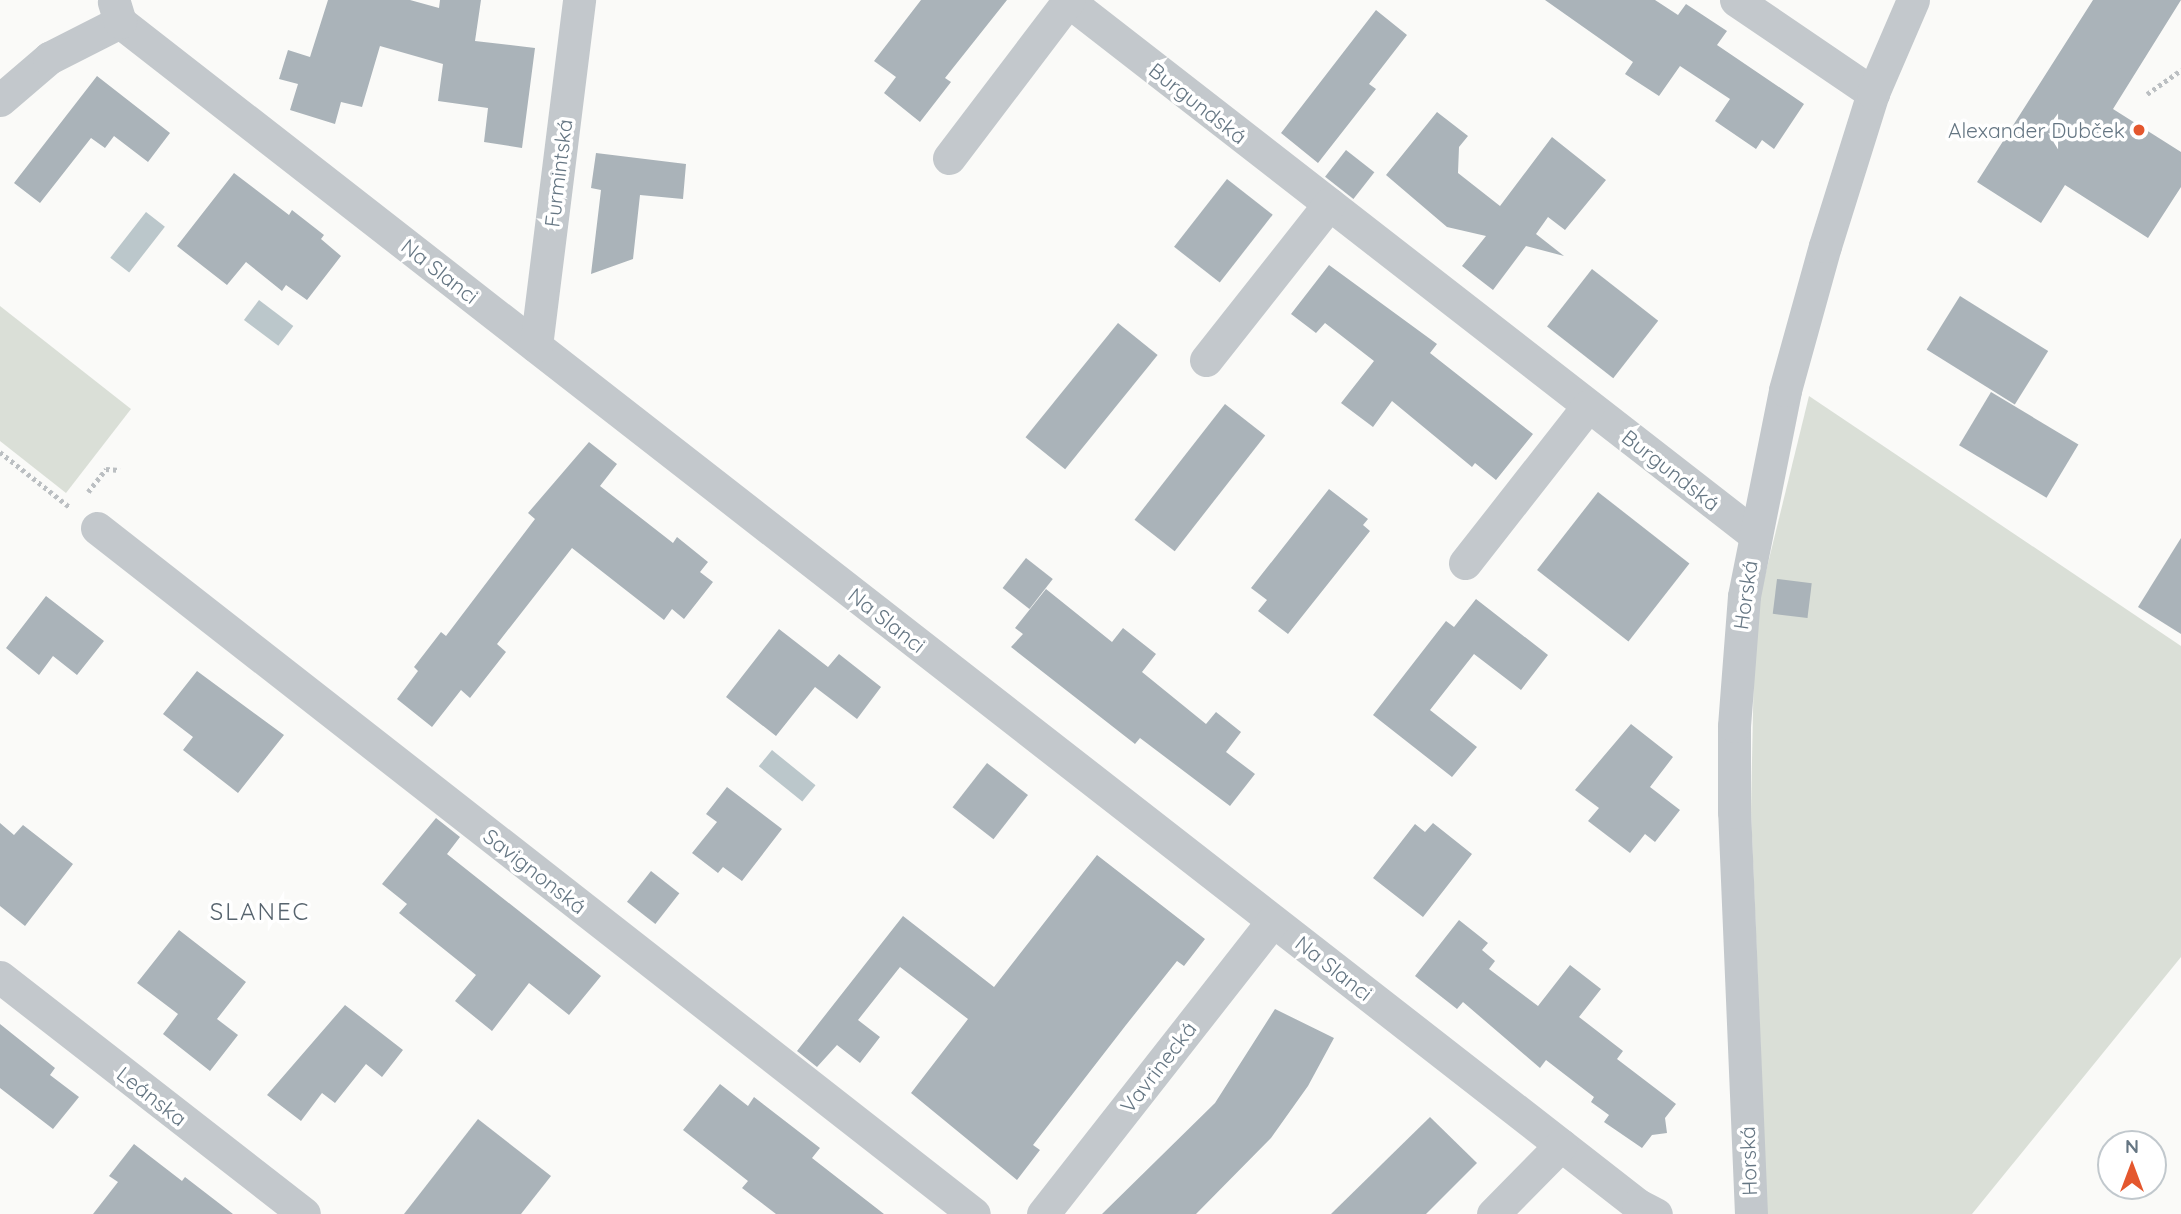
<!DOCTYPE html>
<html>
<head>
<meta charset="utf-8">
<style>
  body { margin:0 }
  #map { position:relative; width:2181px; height:1214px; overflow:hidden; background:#fafaf8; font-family:Quicksand,sans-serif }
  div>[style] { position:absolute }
  .green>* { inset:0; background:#dadfd7 }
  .water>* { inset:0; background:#bbc7cb; transform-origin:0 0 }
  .building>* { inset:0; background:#aab3b9; transform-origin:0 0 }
  .path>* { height:4.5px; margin-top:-2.25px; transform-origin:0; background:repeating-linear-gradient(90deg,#bbbfc2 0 3.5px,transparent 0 7px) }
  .street>* { height:33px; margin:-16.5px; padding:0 16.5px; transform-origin:16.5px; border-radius:16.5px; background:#c3c8cc }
  .dots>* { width:19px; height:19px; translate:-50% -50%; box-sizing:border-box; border:4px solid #fff; border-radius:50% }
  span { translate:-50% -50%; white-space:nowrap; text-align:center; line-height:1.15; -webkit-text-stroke:7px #fff; paint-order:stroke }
  .street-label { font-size:21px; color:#657683 }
  .poi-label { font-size:21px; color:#657683 }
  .right { translate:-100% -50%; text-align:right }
  .quarter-label { font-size:24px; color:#57646e; letter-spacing:2px }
  .north { position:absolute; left:2097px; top:1130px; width:70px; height:70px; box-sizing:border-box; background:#fff; border:2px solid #c1c8cd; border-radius:50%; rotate:0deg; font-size:19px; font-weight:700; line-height:28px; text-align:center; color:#657683 }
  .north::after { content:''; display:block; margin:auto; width:24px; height:32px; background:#e4572e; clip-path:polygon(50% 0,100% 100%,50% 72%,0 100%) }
</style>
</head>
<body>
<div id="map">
  <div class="green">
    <i style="clip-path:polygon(0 306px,131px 409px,66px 493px,0 441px)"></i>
    <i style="clip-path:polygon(1809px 396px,2181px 646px,2181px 957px,1972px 1214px,1767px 1214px,1751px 810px,1754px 664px,1760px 596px)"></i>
  </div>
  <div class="water">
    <i style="left:146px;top:212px;width:24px;height:58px;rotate:38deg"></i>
    <i style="left:259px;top:300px;width:43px;height:25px;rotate:37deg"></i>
    <i style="left:772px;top:750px;width:56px;height:21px;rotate:39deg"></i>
  </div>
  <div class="building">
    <i style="clip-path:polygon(328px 0,410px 0,439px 8px,440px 0,481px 0,475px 41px,535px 48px,522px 148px,484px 142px,488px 108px,438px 101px,443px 64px,380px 46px,362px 107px,341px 102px,335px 124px,290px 110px,298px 84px,279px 79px,288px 50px,310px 57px)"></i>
    <i style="clip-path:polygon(921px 0,1007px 0,945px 78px,951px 82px,920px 122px,884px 93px,896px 77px,874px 61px)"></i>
    <i style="clip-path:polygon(1545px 0,1655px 0,1678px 15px,1686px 4px,1727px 31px,1717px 45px,1804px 104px,1774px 149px,1762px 140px,1756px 149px,1715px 121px,1730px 99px,1680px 66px,1659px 96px,1625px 74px,1633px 62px)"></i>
    <i style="clip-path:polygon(2093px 0,2181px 0,2113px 109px,2181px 152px,2181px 187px,2148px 238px,2065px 185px,2041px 223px,1977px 182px)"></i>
    <i style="clip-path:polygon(1376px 10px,1407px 35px,1369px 84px,1376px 89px,1318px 163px,1281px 133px)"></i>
    <i style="clip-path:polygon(97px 76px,170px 133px,148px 162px,114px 136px,105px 148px,91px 138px,40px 203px,14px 183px)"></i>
    <i style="clip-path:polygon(1437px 112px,1468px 136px,1459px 147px,1458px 173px,1500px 206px,1552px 137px,1606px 180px,1565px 230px,1548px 217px,1536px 234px,1564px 256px,1526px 246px,1493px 290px,1462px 266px,1486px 236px,1447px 227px,1386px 175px)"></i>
    <i style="left:1346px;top:150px;width:36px;height:34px;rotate:38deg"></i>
    <i style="clip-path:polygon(596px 153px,686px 164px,683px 199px,640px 195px,633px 259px,591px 274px,601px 190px,591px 188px)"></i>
    <i style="clip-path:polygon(234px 173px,289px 215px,292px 210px,324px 235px,321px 239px,341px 256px,307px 300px,286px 285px,282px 291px,246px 262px,227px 285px,177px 246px)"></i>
    <i style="left:1227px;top:179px;width:58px;height:86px;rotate:38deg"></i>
    <i style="clip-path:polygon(1329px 265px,1437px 344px,1430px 353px,1533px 434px,1496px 480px,1475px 463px,1472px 467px,1392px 401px,1373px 427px,1341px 403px,1374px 361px,1325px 323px,1316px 333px,1291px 314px)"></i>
    <i style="left:1592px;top:269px;width:84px;height:73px;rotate:38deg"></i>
    <i style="left:1960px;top:296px;width:104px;height:63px;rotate:32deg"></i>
    <i style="left:1118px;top:323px;width:51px;height:147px;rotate:39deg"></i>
    <i style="left:1991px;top:392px;width:102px;height:62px;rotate:31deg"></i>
    <i style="left:1225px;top:404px;width:51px;height:147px;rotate:38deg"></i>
    <i style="clip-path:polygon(589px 442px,617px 464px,600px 486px,673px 543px,677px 537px,708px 562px,700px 572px,713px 582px,684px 619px,672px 609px,664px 620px,572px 548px,497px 644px,506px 652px,470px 698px,461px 690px,432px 727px,397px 699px,418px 671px,414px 667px,441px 632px,446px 636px,535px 519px,528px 513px)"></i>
    <i style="clip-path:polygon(1329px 489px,1368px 519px,1363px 525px,1370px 531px,1288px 634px,1258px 611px,1267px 600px,1251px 588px)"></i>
    <i style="left:1598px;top:492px;width:116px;height:99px;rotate:38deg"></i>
    <i style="clip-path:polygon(2181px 538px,2181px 634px,2138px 607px)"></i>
    <i style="left:1026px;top:558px;width:34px;height:38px;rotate:38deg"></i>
    <i style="left:1777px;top:579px;width:35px;height:35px;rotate:7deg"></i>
    <i style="clip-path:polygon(1046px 589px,1112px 642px,1123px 628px,1156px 654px,1142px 672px,1206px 724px,1216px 712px,1241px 732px,1226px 752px,1255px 774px,1230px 806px,1140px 738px,1135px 744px,1011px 647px,1023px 634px,1015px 628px)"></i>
    <i style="clip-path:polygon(46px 596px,104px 641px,77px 675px,53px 656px,39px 675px,6px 648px)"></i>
    <i style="clip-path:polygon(1476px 599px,1548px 655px,1521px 690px,1474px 654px,1430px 710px,1477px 747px,1452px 777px,1373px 715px,1446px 621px,1454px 627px)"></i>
    <i style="clip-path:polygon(779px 629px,828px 667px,839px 654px,881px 687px,857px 719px,815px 687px,776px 736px,726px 697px)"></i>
    <i style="clip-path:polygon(197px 671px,284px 735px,238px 793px,183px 750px,193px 737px,163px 714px)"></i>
    <i style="clip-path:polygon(1631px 724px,1673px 757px,1650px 787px,1680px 810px,1655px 842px,1645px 834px,1630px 853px,1588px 821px,1599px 808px,1575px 790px)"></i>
    <i style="left:987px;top:763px;width:52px;height:56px;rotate:38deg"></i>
    <i style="clip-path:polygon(727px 787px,782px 829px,742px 881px,723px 867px,718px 873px,692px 853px,717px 822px,706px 814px)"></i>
    <i style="clip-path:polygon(436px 818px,460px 837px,447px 854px,601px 976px,569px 1015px,529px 983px,492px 1031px,455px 1001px,476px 975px,399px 913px,407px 904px,382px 884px)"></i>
    <i style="clip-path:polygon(0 823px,14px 835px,23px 825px,73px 864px,25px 926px,0 906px)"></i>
    <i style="clip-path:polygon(1433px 823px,1472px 854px,1423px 917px,1373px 878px,1415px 824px,1425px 832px)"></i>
    <i style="clip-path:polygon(1097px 855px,1205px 939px,1184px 966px,1177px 961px,1126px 1025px,1033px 1145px,1040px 1150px,1017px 1180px,911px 1093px,968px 1019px,900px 967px,858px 1020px,880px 1037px,860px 1063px,837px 1045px,817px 1067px,797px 1051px,903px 916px,994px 987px)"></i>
    <i style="left:651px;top:871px;width:36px;height:39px;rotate:38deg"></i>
    <i style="clip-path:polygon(1459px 920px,1488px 943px,1482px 950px,1495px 961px,1489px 969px,1538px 1006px,1570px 965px,1601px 989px,1579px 1017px,1623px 1051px,1617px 1059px,1676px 1104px,1665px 1118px,1667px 1133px,1652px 1135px,1642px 1148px,1604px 1122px,1609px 1115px,1591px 1102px,1594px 1097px,1546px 1060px,1540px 1068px,1463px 1002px,1457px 1009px,1415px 976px)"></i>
    <i style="clip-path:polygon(179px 930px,246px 982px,217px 1019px,238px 1035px,210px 1071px,163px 1034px,178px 1014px,137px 983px)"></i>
    <i style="clip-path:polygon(345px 1005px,403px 1050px,382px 1077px,366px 1064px,335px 1103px,322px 1093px,301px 1121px,267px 1095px)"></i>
    <i style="clip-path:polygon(1275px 1009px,1334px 1038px,1308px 1086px,1271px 1138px,1196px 1214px,1102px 1214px,1215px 1103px)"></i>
    <i style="clip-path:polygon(0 1024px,55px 1068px,50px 1075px,79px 1097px,53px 1129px,0 1088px)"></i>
    <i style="clip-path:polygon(720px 1084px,748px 1106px,754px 1097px,820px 1148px,812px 1158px,884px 1214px,776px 1214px,742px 1188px,748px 1181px,683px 1130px)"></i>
    <i style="clip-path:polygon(1430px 1117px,1477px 1163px,1426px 1214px,1331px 1214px)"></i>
    <i style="clip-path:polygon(478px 1119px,551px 1176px,521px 1214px,404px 1214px)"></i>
    <i style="clip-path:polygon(134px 1144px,182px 1181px,185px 1177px,233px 1214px,93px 1214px,118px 1182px,109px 1176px)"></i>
  </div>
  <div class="path">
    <i style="left:2147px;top:94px;width:42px;rotate:-35.2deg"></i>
    <i style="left:0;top:452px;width:90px;rotate:38.3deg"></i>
    <i style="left:88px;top:492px;width:29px;rotate:-52deg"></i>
    <i style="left:106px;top:469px;width:14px;rotate:4deg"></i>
  </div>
  <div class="street">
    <i style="left:1067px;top:0;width:870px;rotate:37.86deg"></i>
    <i style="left:1736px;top:0;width:166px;rotate:34.2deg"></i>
    <i style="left:120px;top:22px;width:1925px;rotate:37.93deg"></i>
    <i style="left:1638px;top:1205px;width:20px;rotate:27deg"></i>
    <i style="left:0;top:100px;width:65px;rotate:-40.6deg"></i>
    <i style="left:49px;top:58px;width:80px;rotate:-26.9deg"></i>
    <i style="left:120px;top:22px;width:21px;rotate:-107deg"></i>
    <i style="left:949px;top:158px;width:197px;rotate:-52.8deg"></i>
    <i style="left:536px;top:346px;width:349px;rotate:-82.9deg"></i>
    <i style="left:1206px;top:360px;width:199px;rotate:-51.7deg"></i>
    <i style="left:97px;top:528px;width:1113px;rotate:38.03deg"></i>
    <i style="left:1465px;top:563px;width:199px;rotate:-51.9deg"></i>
    <i style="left:0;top:977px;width:385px;rotate:37.9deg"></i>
    <i style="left:1043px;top:1214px;width:372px;rotate:-51.9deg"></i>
    <i style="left:1493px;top:1214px;width:97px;rotate:-45.4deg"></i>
    <i style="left:1751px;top:1214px;width:402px;rotate:-92.4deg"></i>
    <i style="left:1734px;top:812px;width:86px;rotate:-90deg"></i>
    <i style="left:1734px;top:726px;width:130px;rotate:-85.6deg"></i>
    <i style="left:1744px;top:596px;width:210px;rotate:-78.7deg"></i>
    <i style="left:1785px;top:390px;width:149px;rotate:-74.5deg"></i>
    <i style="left:1825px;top:246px;width:160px;rotate:-72.6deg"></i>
    <i style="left:1873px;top:93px;width:101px;rotate:-66.7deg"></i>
  </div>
  <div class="dots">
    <i style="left:2139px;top:130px;background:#e4572e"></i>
  </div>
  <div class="street-label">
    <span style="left:1198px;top:103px;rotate:38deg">Burgundská</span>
    <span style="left:558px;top:173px;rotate:-83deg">Furmintská</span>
    <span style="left:440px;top:271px;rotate:38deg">Na Slanci</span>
    <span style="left:1671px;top:470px;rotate:38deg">Burgundská</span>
    <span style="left:1745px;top:595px;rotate:-82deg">Horská</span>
    <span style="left:887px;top:620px;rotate:38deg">Na Slanci</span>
    <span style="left:535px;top:871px;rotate:38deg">Savignonská</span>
    <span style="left:1334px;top:968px;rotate:38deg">Na Slanci</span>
    <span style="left:1158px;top:1067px;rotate:-52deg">Vavrinecká</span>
    <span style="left:152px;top:1096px;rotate:38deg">Leánska</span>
    <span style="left:1748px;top:1161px;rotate:-92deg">Horská</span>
  </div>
  <div class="poi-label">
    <span class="right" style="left:2125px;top:130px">Alexander Dubček</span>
  </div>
  <div class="quarter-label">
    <span style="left:260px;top:912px">SLANEC</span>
  </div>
  <div class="north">N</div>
</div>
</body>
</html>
